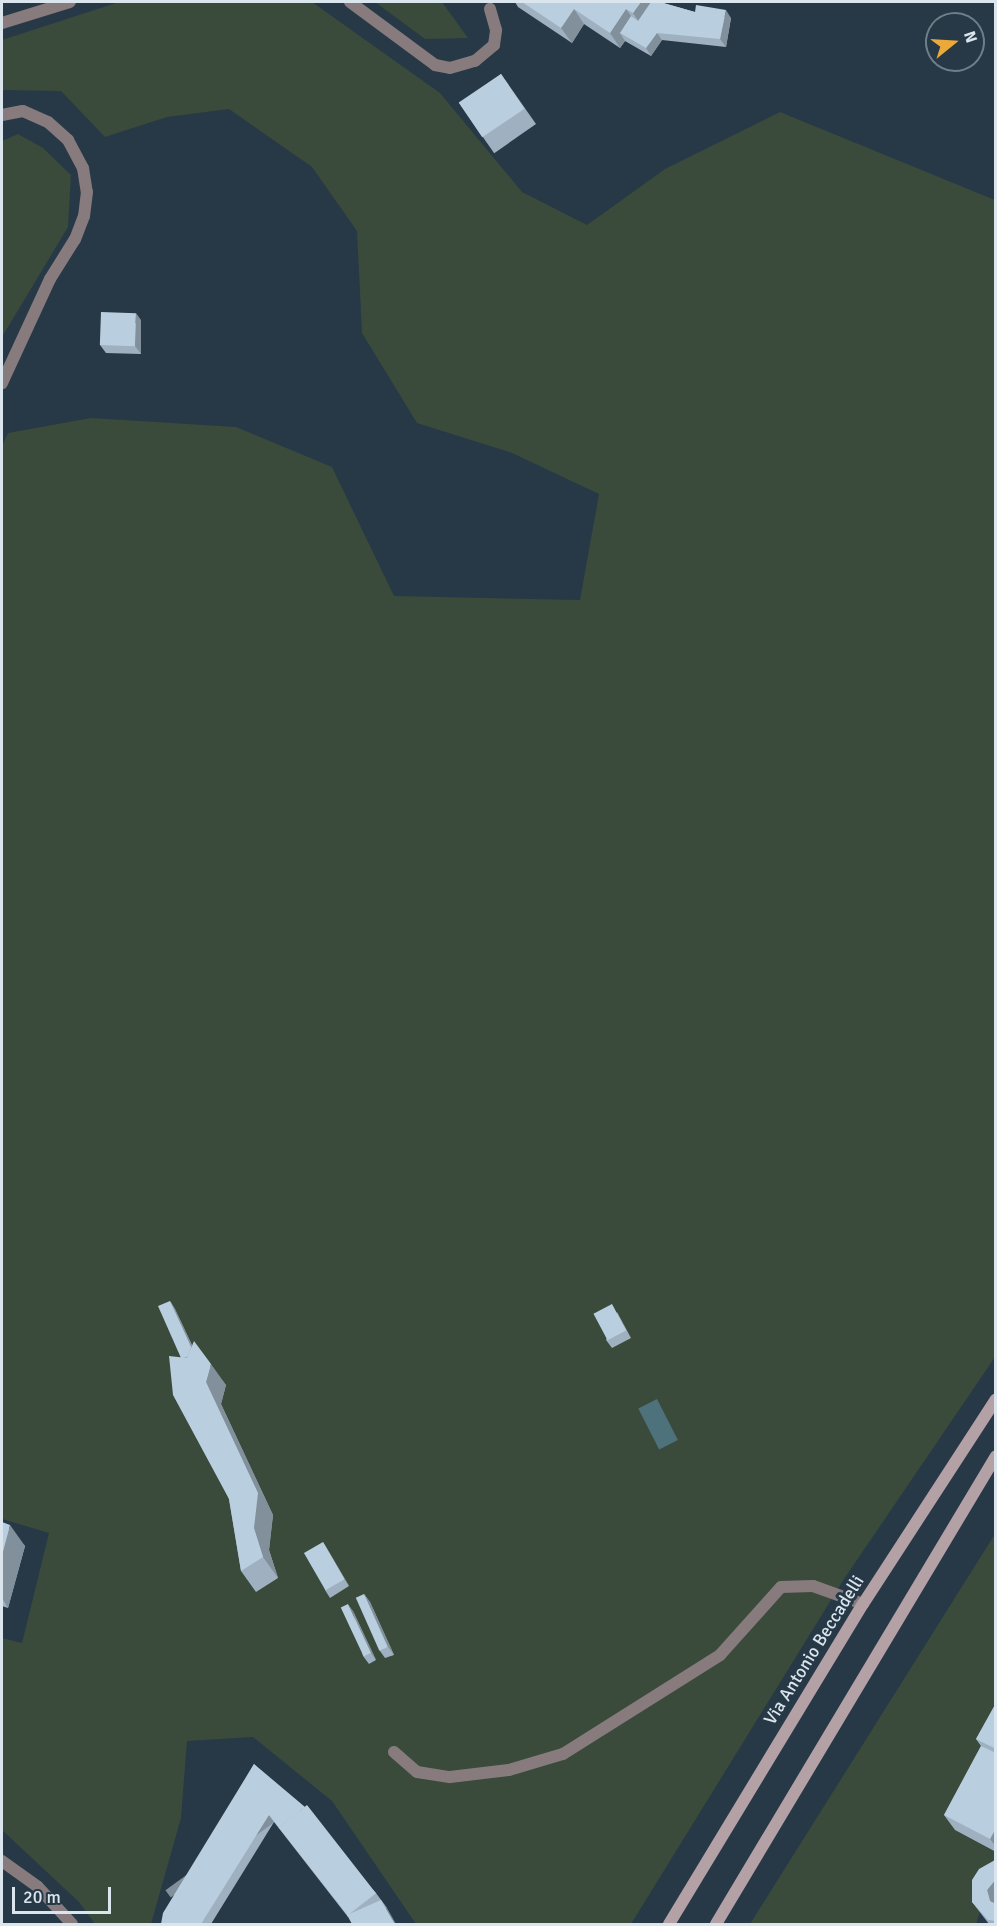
<!DOCTYPE html>
<html>
<head>
<meta charset="utf-8">
<style>
  body { margin:0 }
  #map { position:relative; width:997px; height:1926px; overflow:hidden; background:#273946; font-family:Signika,sans-serif }
  div>[style] { position:absolute }
  .green>* { inset:0; background:#3a4a3b }
  .water>* { inset:0; background:#4e727b; transform-origin:0 0 }
  .service>* { height:12px; margin:-6px; padding:0 6px; transform-origin:6px; border-radius:6px; background:#877b7e }
  .secondary>* { height:12px; margin:-6px; padding:0 6px; transform-origin:6px; border-radius:6px; background:#b4a1a6 }
  .wall>* { inset:0; background:#9fb1c0; transform-origin:0 0 }
  .shaded-wall>* { inset:0; background:#82909c; transform-origin:0 0 }
  .building>* { inset:0; background:#b9cedf; transform-origin:0 0 }
  span { translate:-50% -50%; white-space:nowrap; text-align:center; line-height:1.15; -webkit-text-stroke:6px #273946; paint-order:stroke }
  .street-label { font-size:18px; color:#dae5ee }
  .frame { position:absolute; inset:0; border:3px solid #dae5ee; pointer-events:none }
  .north { position:absolute; left:925px; top:12px; width:60px; height:60px; box-sizing:border-box; background:#273946; border:2px solid #6f7e89; border-radius:50%; rotate:72deg; font-size:16px; font-weight:700; line-height:24px; text-align:center; color:#dae5ee }
  .north::after { content:''; display:block; margin:auto; width:21px; height:27px; background:#eba939; clip-path:polygon(50% 0,100% 100%,50% 72%,0 100%) }
  .scale { position:absolute; left:12px; top:1887px; width:99px; height:27px; box-sizing:border-box; border:3px solid #dae5ee; border-top:0; padding-left:8px; font-size:18px; line-height:21px; white-space:nowrap; color:#dae5ee; -webkit-text-stroke:4px #273946; paint-order:stroke }
</style>
</head>
<body>
<div id="map">
  <div class="green">
    <i style="clip-path:polygon(evenodd,119px 2px,312px 2px,440px 93px,522px 192px,587px 225px,665px 169px,780px 112px,995px 200px,995px 1357px,844px 1579px,631px 1924px,416px 1924px,332px 1801px,253px 1737px,187px 1741px,181px 1818px,151px 1924px,95px 1924px,79px 1902px,2px 1830px,2px 1638px,22px 1643px,49px 1533px,2px 1519px,2px 446px,8px 433px,91px 418px,236px 427px,332px 467px,394px 596px,580px 600px,599px 494px,512px 453px,417px 423px,362px 333px,357px 231px,312px 167px,229px 109px,167px 117px,105px 137px,61px 91px,2px 90px,2px 40px,119px 2px,185px 1378px,226px 1385px,221px 1404px,273px 1515px,269px 1549px,185px 1378px,119px 2px,353px 1611px,376px 1660px,369px 1664px,353px 1611px)"></i>
    <i style="clip-path:polygon(375px 2px,442px 2px,468px 38px,425px 39px)"></i>
    <i style="clip-path:polygon(18px 134px,43px 148px,71px 175px,68px 227px,2px 337px,2px 141px)"></i>
    <i style="clip-path:polygon(995px 1534px,995px 1753px,955px 1830px,995px 1852px,995px 1868px,976px 1924px,750px 1924px)"></i>
  </div>
  <div class="water">
    <i style="left:657px;top:1399px;width:46px;height:21px;rotate:63deg"></i>
  </div>
  <div class="service">
    <i style="left:350px;top:2px;width:106px;rotate:36.5deg"></i>
    <i style="left:435px;top:65px;width:15px;rotate:11deg"></i>
    <i style="left:450px;top:68px;width:26px;rotate:-16deg"></i>
    <i style="left:475px;top:61px;width:25px;rotate:-40deg"></i>
    <i style="left:494px;top:45px;width:15px;rotate:-82deg"></i>
    <i style="left:496px;top:30px;width:22px;rotate:-106deg"></i>
    <i style="left:2px;top:23px;width:71px;rotate:-17.2deg"></i>
    <i style="left:2px;top:115px;width:21px;rotate:-11deg"></i>
    <i style="left:23px;top:111px;width:27px;rotate:24deg"></i>
    <i style="left:48px;top:122px;width:27px;rotate:42deg"></i>
    <i style="left:68px;top:140px;width:32px;rotate:62deg"></i>
    <i style="left:83px;top:168px;width:24px;rotate:81deg"></i>
    <i style="left:87px;top:192px;width:24px;rotate:97deg"></i>
    <i style="left:84px;top:216px;width:25px;rotate:111deg"></i>
    <i style="left:75px;top:239px;width:47px;rotate:122deg"></i>
    <i style="left:50px;top:279px;width:115px;rotate:114.8deg"></i>
    <i style="left:394px;top:1752px;width:30px;rotate:41deg"></i>
    <i style="left:417px;top:1772px;width:33px;rotate:9deg"></i>
    <i style="left:450px;top:1777px;width:59px;rotate:-6.8deg"></i>
    <i style="left:509px;top:1770px;width:56px;rotate:-16.5deg"></i>
    <i style="left:563px;top:1754px;width:186px;rotate:-32.2deg"></i>
    <i style="left:720px;top:1655px;width:91px;rotate:-48.1deg"></i>
    <i style="left:781px;top:1587px;width:32px;rotate:-2deg"></i>
    <i style="left:813px;top:1586px;width:53px;rotate:19.8deg"></i>
    <i style="left:2px;top:1861px;width:44px;rotate:35.8deg"></i>
    <i style="left:38px;top:1887px;width:50px;rotate:47.4deg"></i>
  </div>
  <div class="secondary">
    <i style="left:669px;top:1924px;width:374px;rotate:-58.8deg"></i>
    <i style="left:863px;top:1604px;width:244px;rotate:-57deg"></i>
    <i style="left:716px;top:1924px;width:545px;rotate:-59.11deg"></i>
  </div>
  <div class="wall">
    <i style="clip-path:polygon(515px 2px,660px 2px,695px 12px,731px 18px,726px 47px,662px 40px,651px 56px,625px 41px,620px 48px,584px 24px,572px 43px,518px 7px)"></i>
    <i style="left:501px;top:74px;width:61px;height:51px;rotate:55deg"></i>
    <i style="clip-path:polygon(141px 320px,141px 354px,106px 353px,100px 345px)"></i>
    <i style="clip-path:polygon(170px 1301px,175px 1309px,192px 1345px,226px 1385px,221px 1404px,273px 1515px,269px 1550px,278px 1578px,256px 1592px,241px 1571px,229px 1499px,181px 1358px)"></i>
    <i style="clip-path:polygon(617px 1312px,631px 1338px,612px 1348px,606px 1340px)"></i>
    <i style="clip-path:polygon(2px 1522px,25px 1546px,8px 1608px,2px 1606px)"></i>
    <i style="clip-path:polygon(323px 1542px,349px 1586px,330px 1598px,325px 1590px)"></i>
    <i style="clip-path:polygon(364px 1594px,370px 1602px,394px 1655px,385px 1658px,380px 1651px)"></i>
    <i style="clip-path:polygon(353px 1611px,376px 1660px,369px 1664px,363px 1656px)"></i>
    <i style="clip-path:polygon(996px 1703px,996px 1852px,955px 1830px,944px 1815px,981px 1746px,976px 1739px)"></i>
    <i style="clip-path:polygon(254px 1764px,376px 1893px,387px 1908px,348px 1917px,274px 1822px,211px 1924px,161px 1924px)"></i>
    <i style="clip-path:polygon(996px 1860px,996px 1924px,989px 1924px,972px 1902px)"></i>
  </div>
  <div class="shaded-wall">
    <i style="clip-path:polygon(641px 2px,654px 2px,643px 28px,633px 13px)"></i>
    <i style="clip-path:polygon(574px 9px,584px 24px,572px 43px,561px 28px)"></i>
    <i style="clip-path:polygon(626px 9px,637px 24px,620px 33px,625px 41px,620px 48px,610px 33px)"></i>
    <i style="clip-path:polygon(726px 10px,731px 18px,726px 47px,720px 39px)"></i>
    <i style="clip-path:polygon(657px 33px,662px 40px,651px 56px,646px 48px)"></i>
    <i style="clip-path:polygon(136px 313px,141px 320px,141px 354px,135px 346px)"></i>
    <i style="clip-path:polygon(170px 1301px,175px 1309px,199px 1361px,194px 1353px)"></i>
    <i style="clip-path:polygon(211px 1364px,226px 1385px,221px 1404px,273px 1515px,269px 1550px,278px 1578px,263px 1557px,206px 1382px)"></i>
    <i style="clip-path:polygon(10px 1525px,25px 1546px,8px 1608px,2px 1598px,2px 1555px)"></i>
    <i style="clip-path:polygon(323px 1542px,328px 1550px,349px 1586px,344px 1579px)"></i>
    <i style="clip-path:polygon(364px 1594px,370px 1602px,394px 1655px,388px 1647px)"></i>
    <i style="clip-path:polygon(348px 1604px,353px 1611px,376px 1660px,371px 1653px)"></i>
    <i style="left:269px;top:1815px;width:9px;height:128px;rotate:54deg"></i>
    <i style="clip-path:polygon(996px 1828px,996px 1847px,990px 1839px)"></i>
    <i style="clip-path:polygon(996px 1879px,996px 1909px,990px 1901px,987px 1890px)"></i>
    <i style="clip-path:polygon(381px 1900px,387px 1908px,396px 1924px,395px 1924px)"></i>
  </div>
  <div class="building">
    <i style="clip-path:polygon(522px 2px,641px 2px,633px 13px,626px 9px,610px 33px,574px 9px,561px 28px)"></i>
    <i style="clip-path:polygon(651px 2px,660px 2px,695px 12px,696px 5px,726px 10px,720px 39px,657px 33px,646px 48px,620px 33px,631px 16px,638px 21px)"></i>
    <i style="left:501px;top:74px;width:42px;height:51px;rotate:56deg"></i>
    <i style="left:101px;top:312px;width:35px;height:33px;rotate:2deg"></i>
    <i style="clip-path:polygon(170px 1301px,191px 1347px,188px 1356px,183px 1358px,181px 1358px,158px 1306px)"></i>
    <i style="left:612px;top:1304px;width:30px;height:21px;rotate:62deg"></i>
    <i style="clip-path:polygon(194px 1341px,211px 1364px,206px 1382px,258px 1493px,254px 1528px,263px 1557px,241px 1571px,229px 1499px,173px 1395px,169px 1356px,187px 1358px)"></i>
    <i style="clip-path:polygon(2px 1522px,10px 1525px,2px 1555px)"></i>
    <i style="left:323px;top:1542px;width:43px;height:22px;rotate:60deg"></i>
    <i style="left:364px;top:1594px;width:58px;height:9px;rotate:66deg"></i>
    <i style="left:348px;top:1604px;width:54px;height:8px;rotate:65deg"></i>
    <i style="clip-path:polygon(996px 1703px,996px 1749px,976px 1739px)"></i>
    <i style="clip-path:polygon(981px 1746px,996px 1753px,996px 1828px,990px 1839px,944px 1815px)"></i>
    <i style="clip-path:polygon(254px 1764px,305px 1807px,279px 1827px,284px 1834px,269px 1815px,201px 1924px,161px 1924px,163px 1913px)"></i>
    <i style="left:307px;top:1805px;width:112px;height:36px;rotate:52deg"></i>
    <i style="clip-path:polygon(995px 1860px,996px 1879px,987px 1890px,990px 1901px,996px 1904px,996px 1921px,988px 1920px,972px 1902px,972px 1880px,979px 1869px)"></i>
    <i style="clip-path:polygon(381px 1900px,395px 1924px,352px 1924px,347px 1915px)"></i>
  </div>
  <div class="street-label">
    <span style="left:814px;top:1650px;rotate:-58deg">Via Antonio Beccadelli</span>
  </div>
  <div class="frame"></div>
  <div class="north">N</div>
  <div class="scale">20 m</div>
</div>
</body>
</html>
